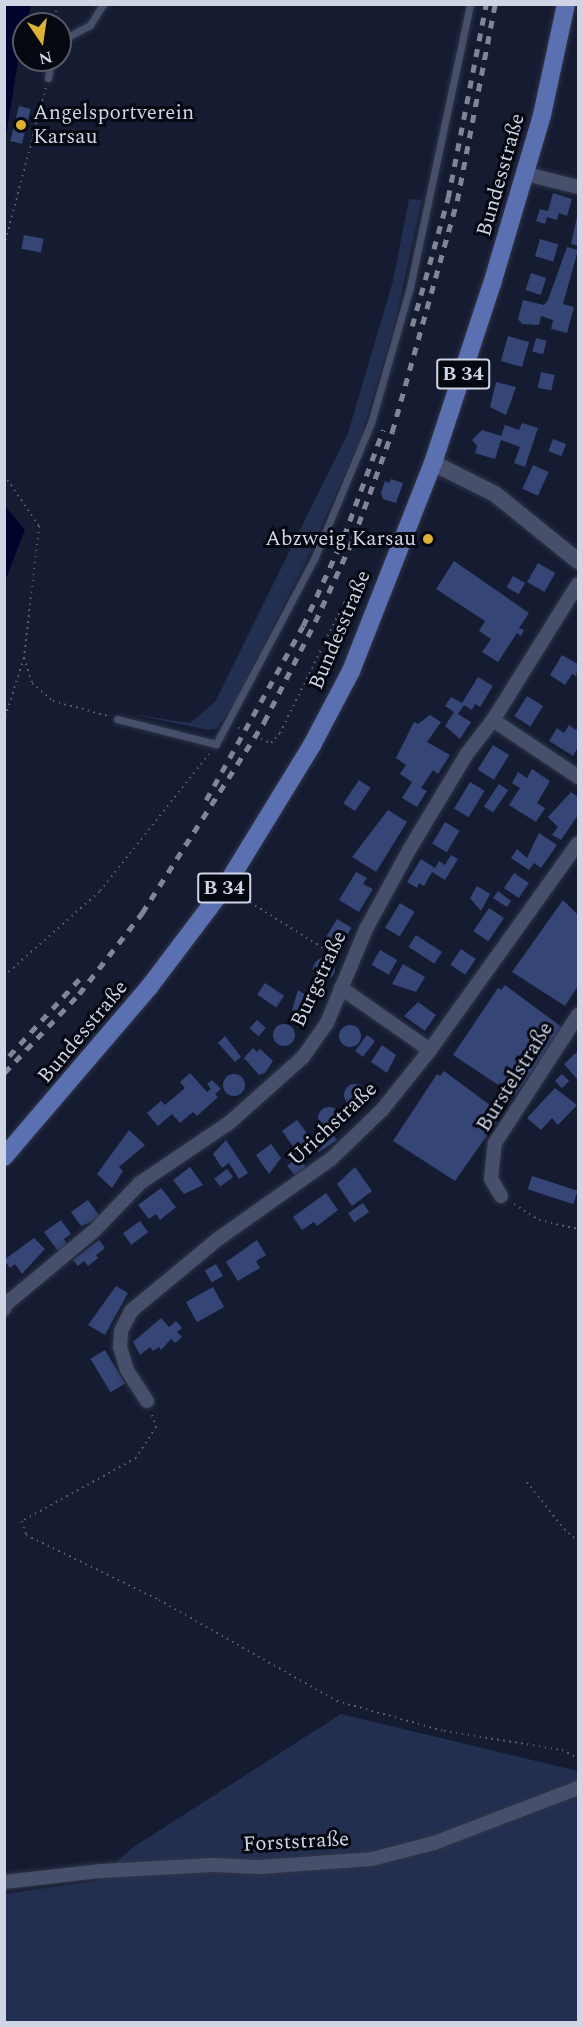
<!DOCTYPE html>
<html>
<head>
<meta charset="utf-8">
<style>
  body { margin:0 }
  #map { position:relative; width:583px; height:2027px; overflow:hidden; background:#151c32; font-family:Spectral,serif }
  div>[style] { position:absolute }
  .green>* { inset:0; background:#232f51 }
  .water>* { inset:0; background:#02032d }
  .building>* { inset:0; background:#344576; transform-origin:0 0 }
  .round { border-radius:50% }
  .path>* { height:2px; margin-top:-1px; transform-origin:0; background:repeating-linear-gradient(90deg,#595f73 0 1.5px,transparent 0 6px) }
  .roads { filter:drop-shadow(0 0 2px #303446) drop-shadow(0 0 2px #303446) }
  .service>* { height:7px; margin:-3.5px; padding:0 3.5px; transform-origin:3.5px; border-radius:3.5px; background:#46506a }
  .minor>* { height:14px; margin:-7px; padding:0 7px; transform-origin:7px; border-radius:7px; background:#46506a }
  .tertiary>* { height:16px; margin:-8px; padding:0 8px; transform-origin:8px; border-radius:8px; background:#46506a }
  .primary>* { height:18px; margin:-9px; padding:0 9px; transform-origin:9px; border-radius:9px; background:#5a70b1 }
  .rail>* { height:4.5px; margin-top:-2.25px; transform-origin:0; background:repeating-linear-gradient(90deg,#808698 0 8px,transparent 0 16px) }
  .dots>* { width:16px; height:16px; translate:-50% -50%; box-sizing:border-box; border:3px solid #050711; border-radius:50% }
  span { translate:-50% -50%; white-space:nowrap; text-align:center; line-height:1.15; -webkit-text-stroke:6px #050711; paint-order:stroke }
  .shield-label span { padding:2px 4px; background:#050711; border:2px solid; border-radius:4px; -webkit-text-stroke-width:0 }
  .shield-label { font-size:20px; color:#cfd5e4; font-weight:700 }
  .poi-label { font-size:21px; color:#cfd5e4 }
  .left { translate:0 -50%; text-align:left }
  .right { translate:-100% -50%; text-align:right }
  .street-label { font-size:21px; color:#cfd5e4 }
  .frame { position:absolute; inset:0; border:6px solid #cfd5e4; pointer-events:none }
  .north { position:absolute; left:12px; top:12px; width:60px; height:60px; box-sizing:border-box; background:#050711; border:2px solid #565965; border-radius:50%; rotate:167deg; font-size:16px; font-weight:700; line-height:24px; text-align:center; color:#cfd5e4 }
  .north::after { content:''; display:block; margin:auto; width:21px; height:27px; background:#ddb133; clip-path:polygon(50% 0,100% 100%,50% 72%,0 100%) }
</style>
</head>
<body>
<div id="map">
  <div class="green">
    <i style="clip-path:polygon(409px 199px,422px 200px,394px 326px,360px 440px,307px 559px,233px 705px,216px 729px,208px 730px,131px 714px,190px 723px,215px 702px,348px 433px,393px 281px)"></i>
    <i style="clip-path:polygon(341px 1714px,578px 1771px,578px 2022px,5px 2022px,4px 1894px,95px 1881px,132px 1848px)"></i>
  </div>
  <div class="water">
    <i style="clip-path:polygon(5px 4px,31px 5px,27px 24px,24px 24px,5px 142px)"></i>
    <i style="clip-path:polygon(5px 506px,25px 530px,5px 581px)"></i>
  </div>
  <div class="building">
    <i style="left:19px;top:106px;width:12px;height:36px;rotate:14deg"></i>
    <i style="clip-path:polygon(553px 193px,572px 199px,567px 216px,559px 213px,557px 220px,547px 217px,545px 224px,536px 221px,540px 209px,548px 211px)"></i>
    <i style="clip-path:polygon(578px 212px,578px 246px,571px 244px)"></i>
    <i style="left:24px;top:235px;width:20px;height:14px;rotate:11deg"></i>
    <i style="left:540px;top:239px;width:19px;height:18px;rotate:16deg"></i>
    <i style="clip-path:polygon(567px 247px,578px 250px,563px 304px,574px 307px,567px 333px,551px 329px,553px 320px,541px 316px,539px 325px,522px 324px,518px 319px,523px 300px,544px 305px,548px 300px)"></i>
    <i style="left:531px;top:273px;width:16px;height:18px;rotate:18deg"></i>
    <i style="left:508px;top:336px;width:22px;height:26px;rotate:16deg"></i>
    <i style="left:536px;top:338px;width:11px;height:14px;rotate:15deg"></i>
    <i style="left:541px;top:372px;width:14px;height:16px;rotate:12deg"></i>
    <i style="clip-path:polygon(496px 382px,516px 387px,506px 415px,490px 407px)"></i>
    <i style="clip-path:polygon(522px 423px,538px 428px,525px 467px,514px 463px,520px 447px,501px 440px,495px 459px,475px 453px,477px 446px,472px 440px,482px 430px,501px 436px,505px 425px,519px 430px)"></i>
    <i style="left:553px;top:439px;width:14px;height:13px;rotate:21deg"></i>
    <i style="left:533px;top:465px;width:17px;height:26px;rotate:24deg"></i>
    <i style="clip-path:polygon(391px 479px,403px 483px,396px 503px,383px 499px,381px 493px,385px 481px,389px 483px)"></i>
    <i style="clip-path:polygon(454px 561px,529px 613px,519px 628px,524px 630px,521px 636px,517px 633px,498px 662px,482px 652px,491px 639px,479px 631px,485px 621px,436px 589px)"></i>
    <i style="left:538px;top:563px;width:20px;height:22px;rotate:30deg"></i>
    <i style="left:513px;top:576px;width:14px;height:13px;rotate:30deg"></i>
    <i style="clip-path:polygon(562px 655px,578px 664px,576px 676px,572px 674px,565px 685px,550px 675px)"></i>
    <i style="clip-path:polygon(478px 677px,493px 686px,480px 707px,475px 704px,472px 710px,464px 705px,458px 714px,471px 722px,460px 739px,445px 726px,454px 712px,445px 706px,451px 697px,462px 703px)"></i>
    <i style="left:527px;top:696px;width:19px;height:24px;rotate:32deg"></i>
    <i style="clip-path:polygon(430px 715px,441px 722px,427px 742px,450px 755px,438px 774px,433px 770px,421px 788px,427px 791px,417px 807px,402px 798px,412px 782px,400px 774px,406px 765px,396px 758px,414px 722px,418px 724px)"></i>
    <i style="clip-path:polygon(569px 725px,576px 730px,578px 726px,578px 747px,573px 756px,549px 741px,557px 728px,564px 733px)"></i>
    <i style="left:493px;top:745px;width:19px;height:29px;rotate:32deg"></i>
    <i style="clip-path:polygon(532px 769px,550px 781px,537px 803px,545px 808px,536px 822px,509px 805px,520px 788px,512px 783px,518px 772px,527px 778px)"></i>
    <i style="left:359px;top:780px;width:14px;height:28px;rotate:34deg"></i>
    <i style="left:470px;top:782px;width:17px;height:31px;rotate:31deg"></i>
    <i style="left:499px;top:784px;width:11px;height:27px;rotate:34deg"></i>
    <i style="clip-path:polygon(571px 792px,578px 797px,578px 815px,561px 840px,552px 835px,558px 827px,548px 817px)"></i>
    <i style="clip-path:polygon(388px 810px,407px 822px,376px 872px,352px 857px)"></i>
    <i style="left:445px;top:822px;width:17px;height:25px;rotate:31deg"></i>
    <i style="clip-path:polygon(539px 833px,557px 845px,541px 868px,534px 863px,529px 870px,511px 858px,517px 849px,527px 858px)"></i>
    <i style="clip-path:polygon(451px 855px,458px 859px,445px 880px,432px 872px,424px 886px,419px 883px,417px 888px,407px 882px,421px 859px,435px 868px,439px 861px,445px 865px)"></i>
    <i style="clip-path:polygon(356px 872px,367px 878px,363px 884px,373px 889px,359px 912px,339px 900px)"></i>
    <i style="left:514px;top:873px;width:18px;height:18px;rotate:34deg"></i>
    <i style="clip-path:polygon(477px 886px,490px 894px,481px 911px,470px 898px)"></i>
    <i style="clip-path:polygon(498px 891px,511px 901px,507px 907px,493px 898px)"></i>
    <i style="clip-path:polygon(563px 900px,578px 915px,578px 986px,565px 1006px,512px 972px)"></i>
    <i style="left:400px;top:903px;width:17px;height:29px;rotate:31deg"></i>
    <i style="left:489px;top:908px;width:18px;height:28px;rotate:34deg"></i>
    <i style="left:337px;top:919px;width:17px;height:22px;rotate:31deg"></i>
    <i style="left:416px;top:935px;width:31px;height:14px;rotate:33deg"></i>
    <i style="left:461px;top:949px;width:18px;height:19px;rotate:34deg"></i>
    <i style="left:380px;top:950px;width:20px;height:17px;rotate:30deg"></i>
    <i class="round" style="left:313px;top:958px;width:22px;height:22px"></i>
    <i style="clip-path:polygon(403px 964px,425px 977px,416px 992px,392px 984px)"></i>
    <i style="left:265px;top:983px;width:23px;height:14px;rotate:34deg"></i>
    <i style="clip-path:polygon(505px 985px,563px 1028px,515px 1096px,453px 1055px,498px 988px,501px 990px)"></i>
    <i style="clip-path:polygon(298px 990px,318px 1003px,306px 1019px,292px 1010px)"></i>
    <i style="clip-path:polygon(418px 1002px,436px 1015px,425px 1031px,404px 1016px)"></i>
    <i style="left:257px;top:1020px;width:12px;height:11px;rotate:42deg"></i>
    <i class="round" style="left:273px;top:1024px;width:22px;height:22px"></i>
    <i class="round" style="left:339px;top:1025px;width:22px;height:22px"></i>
    <i style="left:367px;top:1035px;width:10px;height:20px;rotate:37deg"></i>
    <i style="clip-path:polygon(225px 1036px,241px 1057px,235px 1062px,218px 1043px)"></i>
    <i style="clip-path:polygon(382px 1045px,396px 1055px,387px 1073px,371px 1062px)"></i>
    <i style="clip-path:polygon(253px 1048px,257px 1052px,260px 1049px,273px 1061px,265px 1073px,259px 1075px,244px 1058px)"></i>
    <i style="clip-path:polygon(578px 1051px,578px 1080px,564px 1064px)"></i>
    <i style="clip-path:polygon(444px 1071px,502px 1114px,455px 1181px,393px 1141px,437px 1074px,440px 1076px)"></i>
    <i style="clip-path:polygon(190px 1073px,207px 1092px,211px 1089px,207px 1084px,212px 1080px,221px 1089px,215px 1094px,218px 1097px,197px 1116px,193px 1112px,180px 1123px,172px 1114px,158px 1126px,147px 1113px,161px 1101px,165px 1105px,185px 1088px,180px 1082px)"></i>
    <i style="left:562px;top:1074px;width:10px;height:10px;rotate:45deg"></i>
    <i class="round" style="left:223px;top:1074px;width:22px;height:22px"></i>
    <i class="round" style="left:344px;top:1084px;width:22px;height:22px"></i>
    <i style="clip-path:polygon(555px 1088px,577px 1105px,558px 1125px,552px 1118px,541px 1130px,527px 1118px)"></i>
    <i class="round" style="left:318px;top:1107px;width:22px;height:22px"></i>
    <i style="clip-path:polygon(297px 1120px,313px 1141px,299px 1155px,282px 1131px)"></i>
    <i style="clip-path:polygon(129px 1130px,145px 1145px,119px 1167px,123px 1171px,112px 1188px,97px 1174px)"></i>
    <i style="clip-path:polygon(331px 1133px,337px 1140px,319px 1152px,314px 1147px)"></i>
    <i style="clip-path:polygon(226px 1140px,248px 1173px,239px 1179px,229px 1163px,222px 1168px,213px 1154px)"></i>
    <i style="clip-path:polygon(271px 1144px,281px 1158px,269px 1174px,256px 1155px)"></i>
    <i style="left:298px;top:1157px;width:13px;height:14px;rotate:51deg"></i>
    <i style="clip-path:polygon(190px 1167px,203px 1185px,184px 1194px,173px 1180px)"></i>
    <i style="clip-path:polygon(355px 1167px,372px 1191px,352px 1206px,337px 1184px)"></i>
    <i style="left:227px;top:1169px;width:10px;height:16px;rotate:53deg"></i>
    <i style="left:532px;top:1176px;width:48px;height:14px;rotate:18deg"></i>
    <i style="clip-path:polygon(161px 1188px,176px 1207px,160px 1220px,156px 1214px,149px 1219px,138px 1205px)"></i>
    <i style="clip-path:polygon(326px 1193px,338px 1210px,317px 1226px,314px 1222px,302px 1230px,293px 1217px)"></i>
    <i style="clip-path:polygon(88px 1200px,101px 1218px,81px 1226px,71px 1212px)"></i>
    <i style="left:363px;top:1203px;width:11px;height:18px;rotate:56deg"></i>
    <i style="clip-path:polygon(61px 1220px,71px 1234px,64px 1239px,67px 1244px,58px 1251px,44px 1232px)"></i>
    <i style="left:140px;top:1221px;width:14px;height:21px;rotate:54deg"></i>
    <i style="clip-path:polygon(34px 1238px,45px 1249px,22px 1274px,15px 1264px,10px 1268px,4px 1260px)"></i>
    <i style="clip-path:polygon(99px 1240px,105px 1248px,96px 1255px,98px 1258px,88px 1266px,84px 1261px,78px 1266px,73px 1260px)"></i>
    <i style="clip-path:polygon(257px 1240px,266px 1255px,256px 1261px,260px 1268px,238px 1281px,226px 1262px)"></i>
    <i style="left:216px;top:1264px;width:14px;height:13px;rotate:60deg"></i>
    <i style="clip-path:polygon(116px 1286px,128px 1293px,105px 1335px,88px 1325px)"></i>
    <i style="left:213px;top:1287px;width:23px;height:31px;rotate:61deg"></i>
    <i style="clip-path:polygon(161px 1318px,169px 1327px,176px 1321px,182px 1328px,177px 1332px,182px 1337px,175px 1343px,171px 1339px,161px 1350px,159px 1347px,153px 1351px,150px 1347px,140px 1355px,133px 1342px)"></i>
    <i style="left:105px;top:1350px;width:39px;height:17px;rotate:59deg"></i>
  </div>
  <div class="path">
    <i style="left:55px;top:24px;width:20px;rotate:-84deg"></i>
    <i style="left:4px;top:246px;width:164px;rotate:-75.2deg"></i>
    <i style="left:4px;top:475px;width:62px;rotate:55.5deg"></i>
    <i style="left:39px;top:526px;width:133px;rotate:96.5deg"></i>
    <i style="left:24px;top:658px;width:65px;rotate:107.9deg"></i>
    <i style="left:24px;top:658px;width:26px;rotate:72deg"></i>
    <i style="left:32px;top:683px;width:28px;rotate:41deg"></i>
    <i style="left:53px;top:701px;width:57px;rotate:15.3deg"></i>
    <i style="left:238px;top:728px;width:6px;rotate:18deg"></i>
    <i style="left:261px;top:739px;width:11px;rotate:22deg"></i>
    <i style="left:271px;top:743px;width:13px;rotate:-48deg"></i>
    <i style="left:280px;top:733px;width:145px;rotate:-63.8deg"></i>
    <i style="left:344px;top:603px;width:11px;rotate:-49deg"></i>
    <i style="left:351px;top:595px;width:14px;rotate:-8deg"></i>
    <i style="left:240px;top:896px;width:117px;rotate:32.1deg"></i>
    <i style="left:4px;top:976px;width:128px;rotate:-41.5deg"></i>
    <i style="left:100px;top:891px;width:175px;rotate:-51.5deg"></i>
    <i style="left:514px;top:1204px;width:30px;rotate:33deg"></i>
    <i style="left:539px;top:1220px;width:40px;rotate:13deg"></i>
    <i style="left:152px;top:1415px;width:13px;rotate:72deg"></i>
    <i style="left:156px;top:1427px;width:37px;rotate:123deg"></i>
    <i style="left:136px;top:1458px;width:130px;rotate:151.1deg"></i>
    <i style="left:22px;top:1521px;width:15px;rotate:74deg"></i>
    <i style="left:26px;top:1535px;width:148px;rotate:26deg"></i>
    <i style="left:159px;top:1600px;width:205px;rotate:29.6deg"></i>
    <i style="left:337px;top:1701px;width:111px;rotate:15.7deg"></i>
    <i style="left:444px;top:1731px;width:120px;rotate:9.1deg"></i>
    <i style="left:562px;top:1750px;width:18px;rotate:27deg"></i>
    <i style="left:527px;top:1482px;width:60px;rotate:51.8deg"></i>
    <i style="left:564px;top:1529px;width:18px;rotate:41deg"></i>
  </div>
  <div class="roads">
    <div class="service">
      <i style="left:60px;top:41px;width:34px;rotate:-28deg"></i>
      <i style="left:90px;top:25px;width:25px;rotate:-58deg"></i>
      <i style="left:48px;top:78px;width:18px;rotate:-81deg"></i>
      <i style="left:117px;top:719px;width:102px;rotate:14.2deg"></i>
      <i style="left:216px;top:744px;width:209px;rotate:-62.1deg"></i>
      <i style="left:314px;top:559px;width:147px;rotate:-67.3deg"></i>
      <i style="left:371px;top:423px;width:141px;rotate:-74deg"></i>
      <i style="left:410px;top:287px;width:289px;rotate:-78deg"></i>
    </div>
    <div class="minor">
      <i style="left:526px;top:174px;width:54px;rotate:14deg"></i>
      <i style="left:493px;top:720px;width:102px;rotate:33.8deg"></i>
      <i style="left:341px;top:988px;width:108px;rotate:34.9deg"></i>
      <i style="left:501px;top:1196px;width:20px;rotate:-120deg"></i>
      <i style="left:491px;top:1179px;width:36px;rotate:-84deg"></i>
      <i style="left:495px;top:1143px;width:153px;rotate:-57deg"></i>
      <i style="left:4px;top:1309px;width:5px;rotate:-68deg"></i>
      <i style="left:6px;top:1304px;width:114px;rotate:-39.7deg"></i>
      <i style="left:94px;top:1231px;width:66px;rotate:-46.2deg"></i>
      <i style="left:140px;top:1183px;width:107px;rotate:-34deg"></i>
      <i style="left:229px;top:1123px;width:99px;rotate:-41.7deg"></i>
      <i style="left:303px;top:1057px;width:42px;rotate:-54.8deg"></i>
      <i style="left:327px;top:1023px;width:102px;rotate:-67.5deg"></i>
      <i style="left:366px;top:929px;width:90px;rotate:-61.4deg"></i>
      <i style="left:409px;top:850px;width:111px;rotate:-59deg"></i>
      <i style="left:466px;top:755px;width:44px;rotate:-52.4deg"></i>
      <i style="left:493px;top:720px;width:160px;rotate:-58deg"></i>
      <i style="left:147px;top:1401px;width:37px;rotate:-123deg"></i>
      <i style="left:127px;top:1370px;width:24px;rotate:-107deg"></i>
      <i style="left:120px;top:1347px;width:16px;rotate:-86deg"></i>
      <i style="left:121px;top:1331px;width:22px;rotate:-63deg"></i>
      <i style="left:131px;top:1311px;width:113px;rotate:-39.6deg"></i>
      <i style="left:218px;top:1239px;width:138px;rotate:-35.3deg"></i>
      <i style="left:331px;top:1159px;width:71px;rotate:-43.9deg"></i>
      <i style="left:382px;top:1110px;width:77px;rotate:-51.3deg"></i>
      <i style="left:430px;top:1050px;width:254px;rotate:-54.4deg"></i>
      <i style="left:4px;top:1882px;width:98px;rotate:-6.5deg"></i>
      <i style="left:101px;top:1871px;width:112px;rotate:-3.1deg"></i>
      <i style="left:213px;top:1865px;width:46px;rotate:2.5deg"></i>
      <i style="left:259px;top:1867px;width:113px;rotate:-4deg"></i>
      <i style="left:372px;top:1859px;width:64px;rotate:-14.5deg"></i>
      <i style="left:434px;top:1843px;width:154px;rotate:-20.9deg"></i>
    </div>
    <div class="tertiary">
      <i style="left:433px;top:463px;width:69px;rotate:26.6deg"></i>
      <i style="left:495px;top:494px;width:107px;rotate:38.9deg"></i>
    </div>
    <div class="primary">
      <i style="left:4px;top:1157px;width:225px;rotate:-49.5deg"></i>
      <i style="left:150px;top:986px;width:124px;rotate:-52.9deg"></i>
      <i style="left:225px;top:887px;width:167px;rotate:-58.5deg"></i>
      <i style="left:312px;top:745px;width:84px;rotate:-62.2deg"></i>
      <i style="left:351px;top:671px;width:224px;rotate:-68.5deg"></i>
      <i style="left:433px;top:463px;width:188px;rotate:-71.8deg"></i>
      <i style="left:492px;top:284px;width:176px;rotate:-73.5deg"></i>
      <i style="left:542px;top:115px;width:114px;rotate:-77.8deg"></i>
    </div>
  </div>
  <div class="rail">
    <i style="left:412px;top:326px;width:133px;rotate:-74.3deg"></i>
    <i style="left:448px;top:198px;width:198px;rotate:-78.9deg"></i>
    <i style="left:206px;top:800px;width:199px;rotate:-60.9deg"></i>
    <i style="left:303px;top:626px;width:99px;rotate:-65.5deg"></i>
    <i style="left:344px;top:536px;width:113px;rotate:-69.8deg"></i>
    <i style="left:9px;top:1056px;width:111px;rotate:-47.6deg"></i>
    <i style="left:4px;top:1073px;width:109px;rotate:-46.5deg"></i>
    <i style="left:79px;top:994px;width:103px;rotate:-52.1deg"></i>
    <i style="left:142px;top:913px;width:227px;rotate:-57.4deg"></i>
    <i style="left:264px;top:722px;width:112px;rotate:-63deg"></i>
    <i style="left:315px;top:622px;width:91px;rotate:-65.4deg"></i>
    <i style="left:353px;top:539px;width:114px;rotate:-70deg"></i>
    <i style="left:392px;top:432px;width:240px;rotate:-74.3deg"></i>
    <i style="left:457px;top:201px;width:201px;rotate:-79.1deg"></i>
  </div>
  <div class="dots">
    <i style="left:21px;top:125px;background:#ddb133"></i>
    <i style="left:428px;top:539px;background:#ddb133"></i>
  </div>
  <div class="shield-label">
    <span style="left:463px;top:374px">B 34</span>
    <span style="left:224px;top:888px">B 34</span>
  </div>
  <div class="poi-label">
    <span class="left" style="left:33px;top:125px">Angelsportverein<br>Karsau</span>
    <span class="right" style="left:416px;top:539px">Abzweig Karsau</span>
  </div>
  <div class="street-label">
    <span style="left:501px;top:175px;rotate:-74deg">Bundesstraße</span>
    <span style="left:340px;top:630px;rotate:-67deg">Bundesstraße</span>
    <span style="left:319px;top:979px;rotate:-65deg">Burgstraße</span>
    <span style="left:83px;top:1032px;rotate:-50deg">Bundesstraße</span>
    <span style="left:515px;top:1077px;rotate:-58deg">Burstelstraße</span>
    <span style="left:333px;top:1124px;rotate:-43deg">Urichstraße</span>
    <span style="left:296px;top:1842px;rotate:-3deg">Forststraße</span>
  </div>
  <div class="frame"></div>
  <div class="north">N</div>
</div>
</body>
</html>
